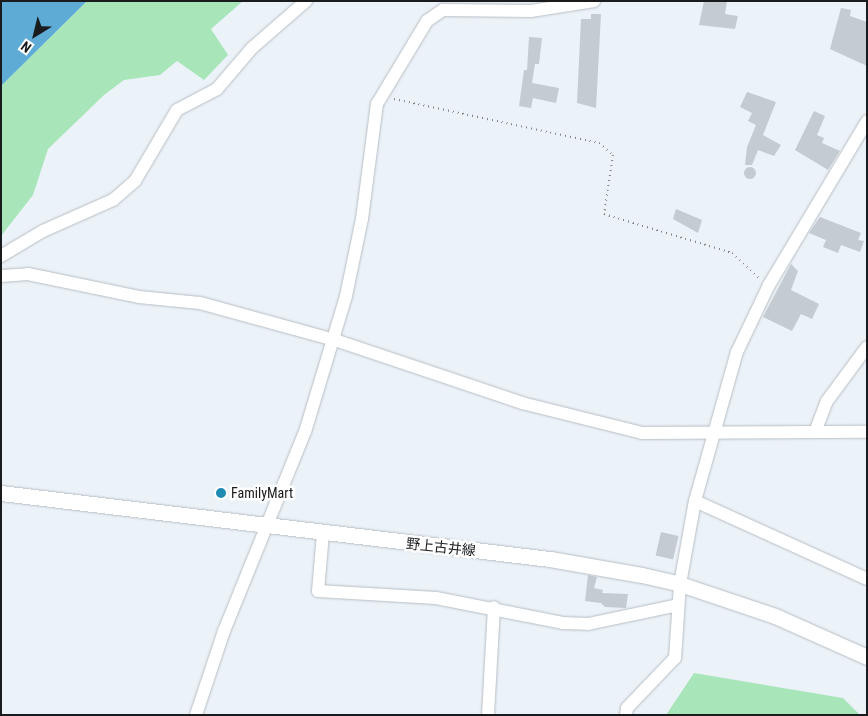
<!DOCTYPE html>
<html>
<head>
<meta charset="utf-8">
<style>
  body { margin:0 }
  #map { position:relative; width:868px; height:716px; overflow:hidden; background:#ebf2f8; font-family:"Roboto Condensed","Noto Sans JP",sans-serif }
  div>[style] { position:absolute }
  .green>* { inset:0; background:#a8e6ba }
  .water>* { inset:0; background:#5eabd6 }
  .building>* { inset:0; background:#c4cbd1; transform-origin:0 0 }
  .round { border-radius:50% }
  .path>* { height:2px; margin-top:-1px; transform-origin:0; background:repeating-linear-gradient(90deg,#818589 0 1px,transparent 0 5px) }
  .roads { filter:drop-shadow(0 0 1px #b7bec3) drop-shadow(0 0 1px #b7bec3) }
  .minor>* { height:12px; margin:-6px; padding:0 6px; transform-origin:6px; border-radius:6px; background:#fff }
  .major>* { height:15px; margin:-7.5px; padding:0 7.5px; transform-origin:7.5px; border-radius:7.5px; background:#fff }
  .dots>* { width:14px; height:14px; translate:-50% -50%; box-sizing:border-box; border:2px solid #fefefe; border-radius:50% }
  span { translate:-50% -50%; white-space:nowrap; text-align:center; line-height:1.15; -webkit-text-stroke:5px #fefefe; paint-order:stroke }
  .poi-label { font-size:14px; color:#191b1d }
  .left { translate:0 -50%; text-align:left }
  .street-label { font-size:14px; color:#191b1d }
  .frame { position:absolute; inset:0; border:2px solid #191b1d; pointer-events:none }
  .north { position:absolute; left:10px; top:10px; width:50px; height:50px; -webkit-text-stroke:4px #fefefe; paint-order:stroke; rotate:216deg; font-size:14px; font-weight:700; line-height:20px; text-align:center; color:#191b1d }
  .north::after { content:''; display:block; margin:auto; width:18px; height:22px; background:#191b1d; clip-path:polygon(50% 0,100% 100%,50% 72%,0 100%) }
</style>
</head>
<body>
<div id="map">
  <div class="green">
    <i style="clip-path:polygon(87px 1px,243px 1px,211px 29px,228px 55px,204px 80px,177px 61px,160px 75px,124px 80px,104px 95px,48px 149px,33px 195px,1px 236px,1px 86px)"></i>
    <i style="clip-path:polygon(694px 673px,843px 698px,860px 715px,666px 715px)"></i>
  </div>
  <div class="water">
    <i style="clip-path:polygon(1px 1px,87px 1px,1px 86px)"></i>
  </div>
  <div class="building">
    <i style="clip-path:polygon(704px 1px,727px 1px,725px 14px,738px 16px,735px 29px,699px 25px)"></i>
    <i style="clip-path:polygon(841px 8px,851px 10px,850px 16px,867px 22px,867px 66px,830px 49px)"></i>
    <i style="clip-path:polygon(591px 14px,601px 14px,596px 108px,577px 103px,581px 19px,591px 19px)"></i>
    <i style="clip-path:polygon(529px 37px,542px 38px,539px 64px,535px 64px,532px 83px,559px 88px,556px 103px,533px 98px,531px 108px,519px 106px,524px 70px,527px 70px)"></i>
    <i style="clip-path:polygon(747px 92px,776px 102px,763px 135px,781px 145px,774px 156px,758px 150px,752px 165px,745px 165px,747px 147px,756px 125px,748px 121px,752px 113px,740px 107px)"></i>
    <i style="clip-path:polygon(814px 111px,825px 116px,817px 135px,824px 138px,822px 143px,840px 151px,828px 170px,795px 150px)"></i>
    <i class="round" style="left:744px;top:167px;width:12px;height:12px"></i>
    <i style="clip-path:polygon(676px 209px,702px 220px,698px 233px,673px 219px)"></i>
    <i style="clip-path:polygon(820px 217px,861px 233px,858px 240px,864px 241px,860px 252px,841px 245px,838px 253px,823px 247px,826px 240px,809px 233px)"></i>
    <i style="clip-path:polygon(791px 264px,798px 271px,791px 290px,819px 304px,812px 319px,801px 314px,792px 331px,763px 317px)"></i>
    <i style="left:661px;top:532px;width:18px;height:24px;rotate:13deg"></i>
    <i style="clip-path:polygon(588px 575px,597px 577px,594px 588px,603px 590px,602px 593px,628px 594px,626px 608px,605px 607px,601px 603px,585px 601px)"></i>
  </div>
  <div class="path">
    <i style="left:394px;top:99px;width:210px;rotate:12.1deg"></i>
    <i style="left:599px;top:143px;width:18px;rotate:41deg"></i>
    <i style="left:613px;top:155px;width:60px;rotate:98.7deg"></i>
    <i style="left:604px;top:214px;width:134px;rotate:16.9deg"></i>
    <i style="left:732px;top:253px;width:37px;rotate:43deg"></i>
  </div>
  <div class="roads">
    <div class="minor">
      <i style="left:1px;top:256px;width:49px;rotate:-30.8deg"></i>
      <i style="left:43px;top:231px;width:77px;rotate:-23.9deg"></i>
      <i style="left:113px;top:200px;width:29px;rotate:-41deg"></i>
      <i style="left:135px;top:181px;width:82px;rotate:-59.4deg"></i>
      <i style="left:177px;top:110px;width:45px;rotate:-27.7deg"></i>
      <i style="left:217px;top:89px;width:54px;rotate:-49.5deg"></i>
      <i style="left:252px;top:48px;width:72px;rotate:-41deg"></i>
      <i style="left:1px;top:276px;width:27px;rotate:-4deg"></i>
      <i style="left:28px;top:274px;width:113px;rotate:11.7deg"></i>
      <i style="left:139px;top:297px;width:61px;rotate:5.6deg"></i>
      <i style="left:200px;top:303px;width:143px;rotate:15.4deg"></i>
      <i style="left:338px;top:341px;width:194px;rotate:18.6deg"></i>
      <i style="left:522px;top:403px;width:124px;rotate:14deg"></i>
      <i style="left:642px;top:433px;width:225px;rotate:-0.3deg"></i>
      <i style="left:815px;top:432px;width:33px;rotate:-69deg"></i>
      <i style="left:827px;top:401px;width:67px;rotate:-53.5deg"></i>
      <i style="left:695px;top:501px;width:189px;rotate:24.4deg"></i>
      <i style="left:323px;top:533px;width:58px;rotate:94.9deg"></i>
      <i style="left:318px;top:591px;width:118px;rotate:3.4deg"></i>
      <i style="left:436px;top:598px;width:129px;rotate:11.1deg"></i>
      <i style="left:563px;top:623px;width:25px;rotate:2deg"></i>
      <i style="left:588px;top:624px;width:92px;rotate:-11.9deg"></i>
      <i style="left:196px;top:715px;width:89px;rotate:-71.6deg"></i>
      <i style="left:224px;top:631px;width:215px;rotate:-67.9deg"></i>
      <i style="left:305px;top:432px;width:142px;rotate:-73.2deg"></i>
      <i style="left:346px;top:296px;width:79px;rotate:-78.3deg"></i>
      <i style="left:362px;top:219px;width:116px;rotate:-82.6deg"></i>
      <i style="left:377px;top:104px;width:97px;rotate:-58.9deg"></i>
      <i style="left:427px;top:21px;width:19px;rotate:-35deg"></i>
      <i style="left:443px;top:10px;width:88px;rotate:0.7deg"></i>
      <i style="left:531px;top:11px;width:64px;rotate:-9deg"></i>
      <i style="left:488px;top:715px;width:108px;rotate:-86.8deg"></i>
      <i style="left:626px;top:715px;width:7px;rotate:-82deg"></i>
      <i style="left:627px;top:708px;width:69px;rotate:-46.2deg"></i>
      <i style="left:675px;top:658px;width:74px;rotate:-86.1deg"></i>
      <i style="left:680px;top:584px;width:84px;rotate:-79.8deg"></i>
      <i style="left:695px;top:501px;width:155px;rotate:-74.3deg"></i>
      <i style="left:737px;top:352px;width:74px;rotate:-64.5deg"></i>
      <i style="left:769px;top:285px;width:191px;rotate:-59.1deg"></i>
    </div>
    <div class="major">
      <i style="left:1px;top:493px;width:553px;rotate:6.86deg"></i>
      <i style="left:550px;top:559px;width:93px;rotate:9.9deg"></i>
      <i style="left:642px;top:575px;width:39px;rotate:13deg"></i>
      <i style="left:680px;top:584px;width:100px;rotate:18.6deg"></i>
      <i style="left:775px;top:616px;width:101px;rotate:24deg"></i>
    </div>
  </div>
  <div class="dots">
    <i style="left:221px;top:493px;background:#1e8cb2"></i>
  </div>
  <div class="poi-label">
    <span class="left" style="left:231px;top:493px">FamilyMart</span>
  </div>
  <div class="street-label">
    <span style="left:441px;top:547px;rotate:6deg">野上古井線</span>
  </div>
  <div class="frame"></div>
  <div class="north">N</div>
</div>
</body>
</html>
